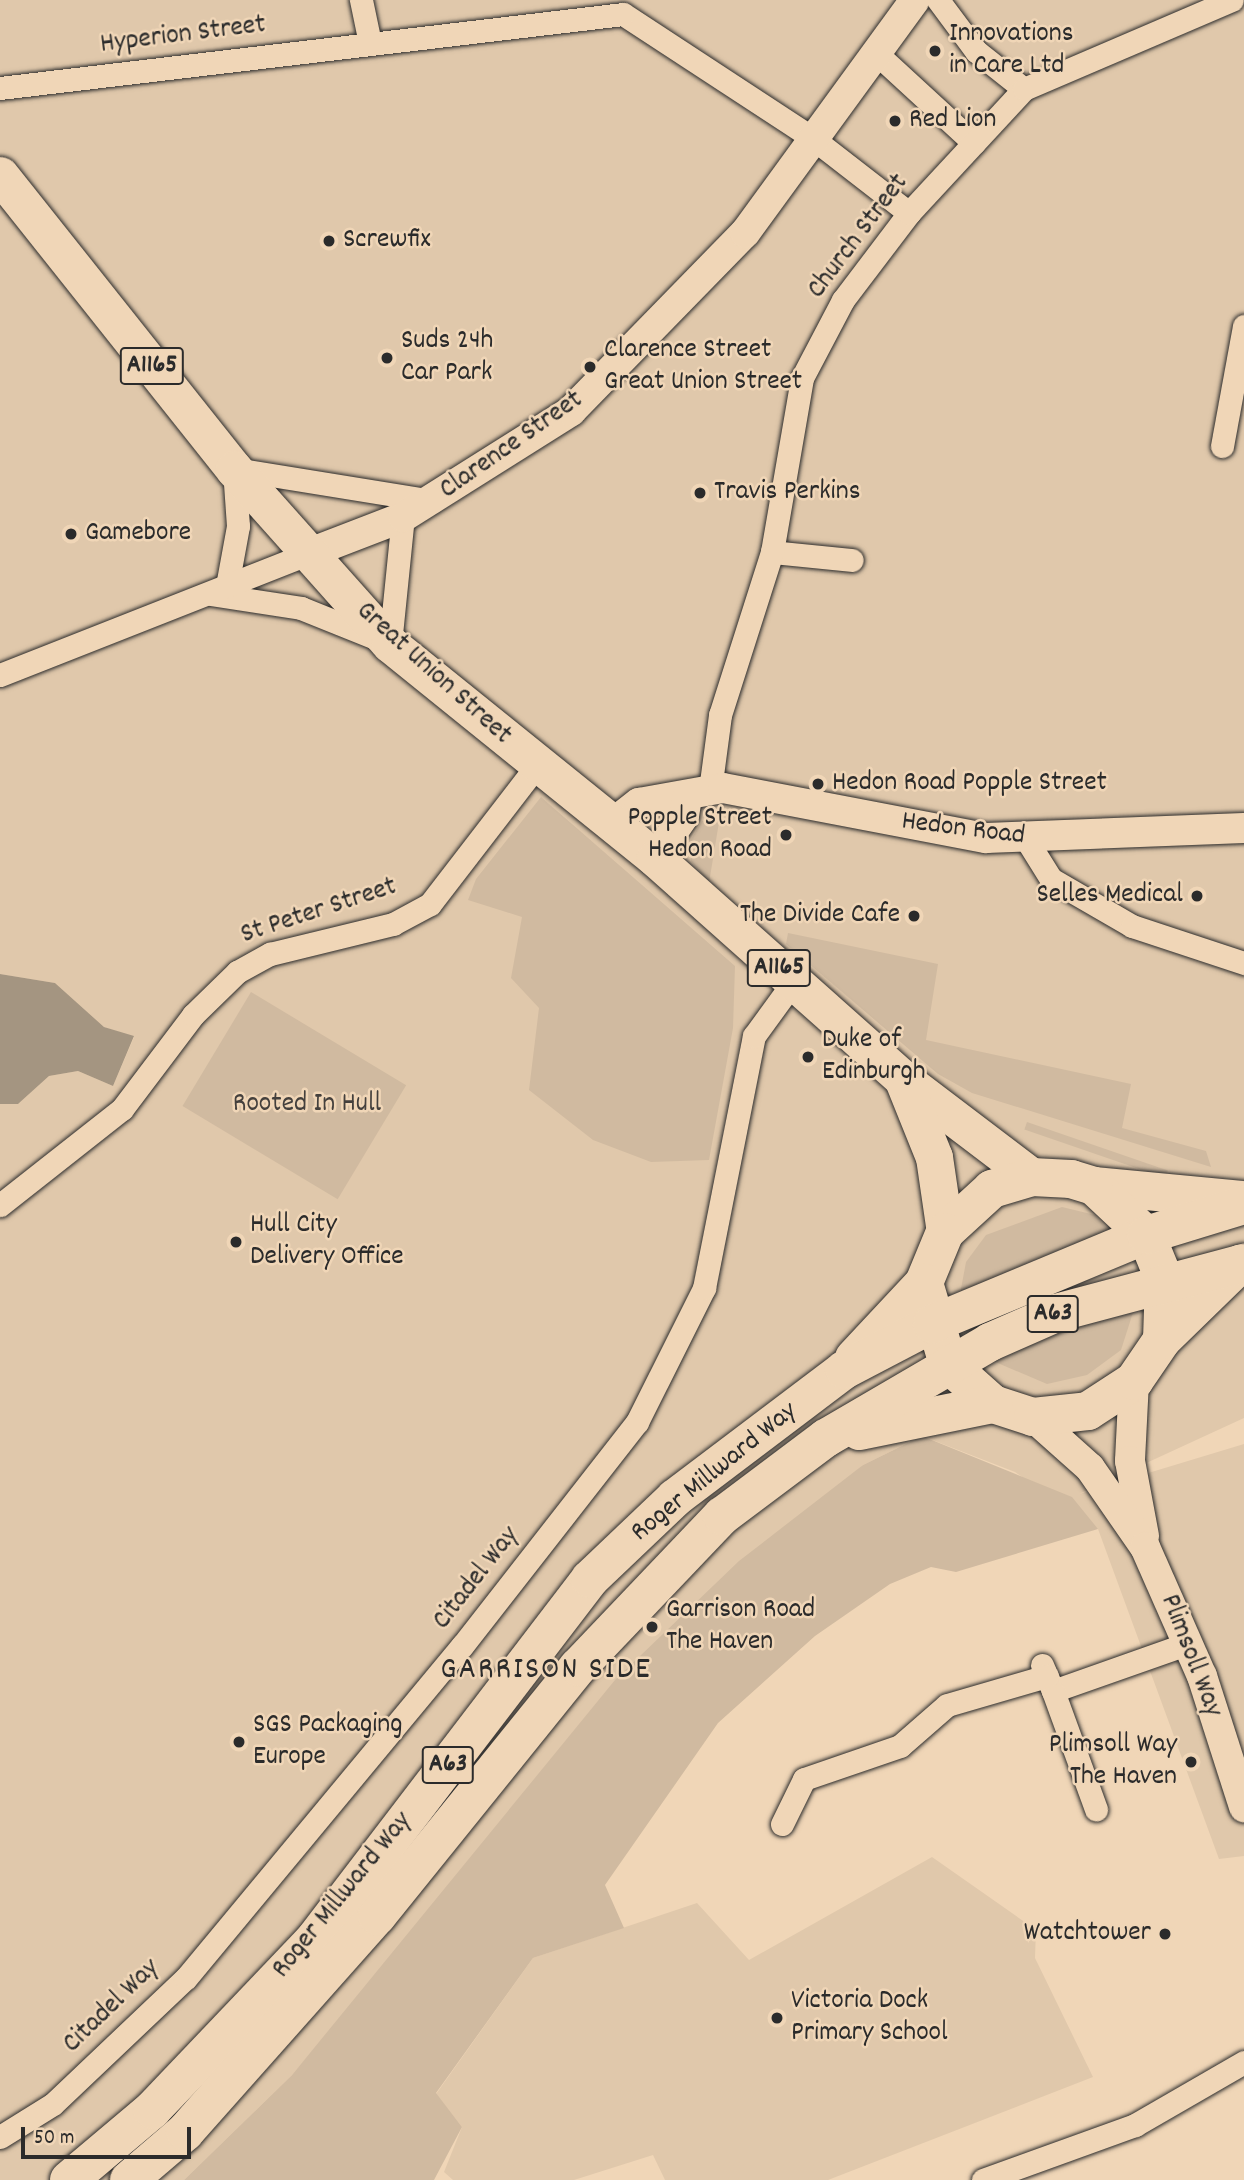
<!DOCTYPE html>
<html>
<head>
<meta charset="utf-8">
<style>
  body { margin:0 }
  #map { position:relative; width:1244px; height:2180px; overflow:hidden; background:#f0d6b7; font-family:Dekko,sans-serif }
  div>[style] { position:absolute }
  .built>* { inset:0; background:#e0c8ab }
  .green>* { inset:0; background:#d0baa0; transform-origin:0 0 }
  .water>* { inset:0; background:#a49581 }
  .roads { filter:drop-shadow(0 0 2px #2b2b2b) drop-shadow(0 0 2px #2b2b2b) }
  .minor>* { height:23px; margin:-11.5px; padding:0 11.5px; transform-origin:11.5px; border-radius:11.5px; background:#f0d6b7 }
  .tertiary>* { height:30px; margin:-15px; padding:0 15px; transform-origin:15px; border-radius:15px; background:#f0d6b7 }
  .primary>* { height:37px; margin:-18.5px; padding:0 18.5px; transform-origin:18.5px; border-radius:18.5px; background:#f0d6b7 }
  .trunk>* { height:38px; margin:-19px; padding:0 19px; transform-origin:19px; border-radius:19px; background:#f0d6b7 }
  .dots>* { width:19px; height:19px; translate:-50% -50%; box-sizing:border-box; border:4px solid #f0d6b7; border-radius:50% }
  span { translate:-50% -50%; white-space:nowrap; text-align:center; line-height:1.15; -webkit-text-stroke:5px #f0d6b7; paint-order:stroke }
  .shield-label span { padding:2px 5px; background:#f0d6b7; border:2px solid; border-radius:5px; -webkit-text-stroke-width:0 }
  .shield-label { font-size:26px; color:#2b2b2b; font-weight:700 }
  .poi-label { font-size:28px; color:#2b2b2b }
  .left { translate:0 -50%; text-align:left }
  .right { translate:-100% -50%; text-align:right }
  .street-label { font-size:28px; color:#2b2b2b }
  .park-label { font-size:28px; color:#44403d }
  .quarter-label { font-size:32px; color:#2b2b2b; letter-spacing:2px }
  .scale { position:absolute; left:21px; top:2127px; width:170px; height:32px; box-sizing:border-box; border:4px solid #2b2b2b; border-top:0; padding-left:9px; font-size:21px; line-height:24px; white-space:nowrap; color:#2b2b2b; -webkit-text-stroke:5px #f0d6b7; paint-order:stroke }
</style>
</head>
<body>
<div id="map">
  <div class="built">
    <i style="clip-path:polygon(0 0,1244px 0,1244px 1418px,1079px 1494px,1244px 1444px,1244px 1856px,1219px 1859px,1098px 1529px,1015px 1472px,922px 1436px,863px 1465px,373px 1980px,292px 2075px,184px 2180px,0 2180px,0 1104px,18px 1104px,49px 1076px,78px 1071px,113px 1086px,134px 1037px,104px 1027px,55px 983px,0 974px)"></i>
    <i style="clip-path:polygon(932px 1857px,1036px 1930px,1035px 1958px,1093px 2077px,828px 2180px,665px 2180px,653px 2155px,574px 2180px,453px 2180px,444px 2172px,462px 2127px,436px 2094px,533px 1958px,697px 1903px,749px 1960px)"></i>
  </div>
  <div class="green">
    <i style="clip-path:polygon(541px 797px,735px 966px,733px 1028px,709px 1160px,651px 1162px,593px 1140px,529px 1090px,539px 1008px,511px 978px,522px 917px,468px 900px,476px 879px)"></i>
    <i style="clip-path:polygon(720px 816px,709px 883px,691px 861px,689px 843px,702px 821px)"></i>
    <i style="clip-path:polygon(788px 933px,938px 964px,926px 1040px,1131px 1084px,1122px 1128px,1206px 1151px,1211px 1167px,972px 1093px,938px 1074px,786px 944px)"></i>
    <i style="left:251px;top:992px;width:181px;height:133px;rotate:31deg"></i>
    <i style="left:1027px;top:1122px;width:149px;height:8px;rotate:19deg"></i>
    <i style="clip-path:polygon(1062px 1207px,1095px 1215px,1112px 1235px,960px 1294px,966px 1262px,986px 1235px)"></i>
    <i style="clip-path:polygon(1138px 1297px,1121px 1350px,1087px 1375px,1047px 1384px,993px 1361px)"></i>
    <i style="clip-path:polygon(922px 1436px,1072px 1497px,1098px 1529px,956px 1572px,931px 1567px,890px 1584px,815px 1636px,718px 1723px,605px 1885px,624px 1928px,533px 1958px,436px 2093px,462px 2127px,434px 2180px,184px 2180px,292px 2075px,615px 1680px,739px 1561px,863px 1465px)"></i>
  </div>
  <div class="water">
    <i style="clip-path:polygon(0 974px,55px 983px,104px 1027px,134px 1036px,113px 1086px,78px 1071px,49px 1076px,18px 1104px,0 1104px)"></i>
  </div>
  <div class="roads">
    <div class="minor">
      <i style="left:361px;top:0;width:44px;rotate:78.2deg"></i>
      <i style="left:938px;top:0;width:64px;rotate:53.3deg"></i>
      <i style="left:976px;top:51px;width:61px;rotate:38.4deg"></i>
      <i style="left:623px;top:14px;width:225px;rotate:33.2deg"></i>
      <i style="left:811px;top:137px;width:124px;rotate:37.8deg"></i>
      <i style="left:876px;top:53px;width:133px;rotate:42.6deg"></i>
      <i style="left:0;top:88px;width:627px;rotate:-6.77deg"></i>
      <i style="left:1222px;top:446px;width:122px;rotate:-79.6deg"></i>
      <i style="left:772px;top:552px;width:80px;rotate:5.7deg"></i>
      <i style="left:227px;top:586px;width:61px;rotate:-79.6deg"></i>
      <i style="left:238px;top:526px;width:57px;rotate:-94deg"></i>
      <i style="left:234px;top:469px;width:201px;rotate:9.2deg"></i>
      <i style="left:210px;top:594px;width:92px;rotate:8.7deg"></i>
      <i style="left:301px;top:608px;width:96px;rotate:22deg"></i>
      <i style="left:390px;top:644px;width:128px;rotate:-84.2deg"></i>
      <i style="left:0;top:675px;width:330px;rotate:-21.5deg"></i>
      <i style="left:710px;top:790px;width:76px;rotate:-82.4deg"></i>
      <i style="left:720px;top:715px;width:171px;rotate:-72.3deg"></i>
      <i style="left:772px;top:552px;width:177px;rotate:-80.2deg"></i>
      <i style="left:802px;top:378px;width:88px;rotate:-62.3deg"></i>
      <i style="left:843px;top:300px;width:109px;rotate:-52.8deg"></i>
      <i style="left:909px;top:213px;width:169px;rotate:-47.2deg"></i>
      <i style="left:1024px;top:89px;width:226px;rotate:-23.2deg"></i>
      <i style="left:1026px;top:839px;width:47px;rotate:58deg"></i>
      <i style="left:1051px;top:879px;width:94px;rotate:30.1deg"></i>
      <i style="left:1132px;top:926px;width:118px;rotate:18.3deg"></i>
      <i style="left:0;top:1205px;width:155px;rotate:-38.2deg"></i>
      <i style="left:122px;top:1109px;width:118px;rotate:-52.9deg"></i>
      <i style="left:193px;top:1015px;width:62px;rotate:-44.3deg"></i>
      <i style="left:237px;top:972px;width:38px;rotate:-29deg"></i>
      <i style="left:270px;top:954px;width:127px;rotate:-13.7deg"></i>
      <i style="left:393px;top:924px;width:42px;rotate:-28.4deg"></i>
      <i style="left:430px;top:904px;width:177px;rotate:-52.4deg"></i>
      <i style="left:1042px;top:1665px;width:28px;rotate:67deg"></i>
      <i style="left:1053px;top:1691px;width:144px;rotate:-19.4deg"></i>
      <i style="left:1053px;top:1691px;width:126px;rotate:70deg"></i>
      <i style="left:782px;top:1824px;width:50px;rotate:-63.9deg"></i>
      <i style="left:804px;top:1779px;width:102px;rotate:-19deg"></i>
      <i style="left:900px;top:1746px;width:62px;rotate:-41.1deg"></i>
      <i style="left:947px;top:1705px;width:104px;rotate:-16.2deg"></i>
      <i style="left:0;top:2137px;width:62px;rotate:-31.9deg"></i>
      <i style="left:53px;top:2104px;width:183px;rotate:-43.5deg"></i>
      <i style="left:186px;top:1978px;width:432px;rotate:-50.3deg"></i>
      <i style="left:462px;top:1646px;width:284px;rotate:-52deg"></i>
      <i style="left:637px;top:1422px;width:150px;rotate:-63.4deg"></i>
      <i style="left:704px;top:1288px;width:257px;rotate:-78.8deg"></i>
      <i style="left:754px;top:1036px;width:68px;rotate:-54deg"></i>
      <i style="left:983px;top:2180px;width:162px;rotate:-19.9deg"></i>
      <i style="left:1135px;top:2125px;width:126px;rotate:-30deg"></i>
    </div>
    <div class="tertiary">
      <i style="left:307px;top:554px;width:103px;rotate:-21.1deg"></i>
      <i style="left:403px;top:517px;width:199px;rotate:-32.2deg"></i>
      <i style="left:571px;top:411px;width:249px;rotate:-45.7deg"></i>
      <i style="left:745px;top:233px;width:288px;rotate:-53.9deg"></i>
      <i style="left:613px;top:823px;width:33px;rotate:-38deg"></i>
      <i style="left:639px;top:803px;width:85px;rotate:-10.1deg"></i>
      <i style="left:723px;top:788px;width:268px;rotate:10.8deg"></i>
      <i style="left:986px;top:838px;width:258px;rotate:-2.2deg"></i>
      <i style="left:655px;top:858px;width:51px;rotate:-55.4deg"></i>
      <i style="left:684px;top:816px;width:18px;rotate:-81deg"></i>
      <i style="left:1134px;top:1381px;width:80px;rotate:92.9deg"></i>
      <i style="left:1130px;top:1461px;width:76px;rotate:79.4deg"></i>
      <i style="left:1033px;top:1417px;width:76px;rotate:41.8deg"></i>
      <i style="left:1090px;top:1468px;width:96px;rotate:55.2deg"></i>
      <i style="left:1145px;top:1547px;width:141px;rotate:66.2deg"></i>
      <i style="left:1202px;top:1676px;width:138px;rotate:72.2deg"></i>
    </div>
    <div class="primary">
      <i style="left:0;top:175px;width:376px;rotate:51.5deg"></i>
      <i style="left:234px;top:469px;width:234px;rotate:48.3deg"></i>
      <i style="left:390px;top:644px;width:341px;rotate:38.9deg"></i>
      <i style="left:655px;top:858px;width:332px;rotate:41.7deg"></i>
      <i style="left:903px;top:1079px;width:162px;rotate:37.2deg"></i>
      <i style="left:903px;top:1080px;width:83px;rotate:68.1deg"></i>
      <i style="left:934px;top:1157px;width:76px;rotate:81.7deg"></i>
    </div>
    <div class="trunk">
      <i style="left:1094px;top:1186px;width:148px;rotate:5.4deg"></i>
      <i style="left:1162px;top:1340px;width:61px;rotate:-88.1deg"></i>
      <i style="left:1164px;top:1279px;width:48px;rotate:-112.2deg"></i>
      <i style="left:1146px;top:1235px;width:71px;rotate:-136.7deg"></i>
      <i style="left:1094px;top:1186px;width:24px;rotate:-163deg"></i>
      <i style="left:1071px;top:1179px;width:39px;rotate:-177deg"></i>
      <i style="left:1032px;top:1177px;width:42px;rotate:163.3deg"></i>
      <i style="left:992px;top:1189px;width:64px;rotate:137.5deg"></i>
      <i style="left:945px;top:1232px;width:55px;rotate:112.4deg"></i>
      <i style="left:924px;top:1283px;width:84px;rotate:73.5deg"></i>
      <i style="left:948px;top:1364px;width:60px;rotate:41.6deg"></i>
      <i style="left:993px;top:1404px;width:42px;rotate:18deg"></i>
      <i style="left:1033px;top:1417px;width:55px;rotate:-6.2deg"></i>
      <i style="left:1088px;top:1411px;width:55px;rotate:-33.1deg"></i>
      <i style="left:1134px;top:1381px;width:50px;rotate:-55.7deg"></i>
      <i style="left:1162px;top:1340px;width:109px;rotate:-44.3deg"></i>
      <i style="left:854px;top:1358px;width:103px;rotate:-47deg"></i>
      <i style="left:859px;top:1431px;width:137px;rotate:-11.4deg"></i>
      <i style="left:69px;top:2180px;width:109px;rotate:-40.1deg"></i>
      <i style="left:152px;top:2110px;width:235px;rotate:-46.4deg"></i>
      <i style="left:314px;top:1940px;width:454px;rotate:-52.6deg"></i>
      <i style="left:590px;top:1579px;width:117px;rotate:-43.6deg"></i>
      <i style="left:675px;top:1498px;width:212px;rotate:-37.1deg"></i>
      <i style="left:844px;top:1370px;width:99px;rotate:-27.6deg"></i>
      <i style="left:932px;top:1324px;width:232px;rotate:-22.6deg"></i>
      <i style="left:1146px;top:1235px;width:102px;rotate:-17deg"></i>
      <i style="left:129px;top:2180px;width:74px;rotate:-40.6deg"></i>
      <i style="left:185px;top:2132px;width:289px;rotate:-48.4deg"></i>
      <i style="left:377px;top:1916px;width:320px;rotate:-51.1deg"></i>
      <i style="left:578px;top:1667px;width:209px;rotate:-46.4deg"></i>
      <i style="left:722px;top:1516px;width:130px;rotate:-36.9deg"></i>
      <i style="left:826px;top:1438px;width:190px;rotate:-30.3deg"></i>
      <i style="left:990px;top:1342px;width:72px;rotate:-23.7deg"></i>
      <i style="left:1056px;top:1313px;width:195px;rotate:-14.9deg"></i>
    </div>
  </div>
  <div class="dots">
    <i style="left:935px;top:51px;background:#2b2b2b"></i>
    <i style="left:895px;top:121px;background:#2b2b2b"></i>
    <i style="left:329px;top:241px;background:#2b2b2b"></i>
    <i style="left:387px;top:358px;background:#2b2b2b"></i>
    <i style="left:590px;top:367px;background:#2b2b2b"></i>
    <i style="left:700px;top:493px;background:#2b2b2b"></i>
    <i style="left:71px;top:534px;background:#2b2b2b"></i>
    <i style="left:818px;top:784px;background:#2b2b2b"></i>
    <i style="left:786px;top:835px;background:#2b2b2b"></i>
    <i style="left:1197px;top:896px;background:#2b2b2b"></i>
    <i style="left:914px;top:916px;background:#2b2b2b"></i>
    <i style="left:808px;top:1057px;background:#2b2b2b"></i>
    <i style="left:236px;top:1242px;background:#2b2b2b"></i>
    <i style="left:652px;top:1627px;background:#2b2b2b"></i>
    <i style="left:239px;top:1742px;background:#2b2b2b"></i>
    <i style="left:1191px;top:1762px;background:#2b2b2b"></i>
    <i style="left:1165px;top:1934px;background:#2b2b2b"></i>
    <i style="left:777px;top:2018px;background:#2b2b2b"></i>
  </div>
  <div class="shield-label">
    <span style="left:152px;top:366px">A1165</span>
    <span style="left:779px;top:968px">A1165</span>
    <span style="left:1053px;top:1314px">A63</span>
    <span style="left:448px;top:1765px">A63</span>
  </div>
  <div class="poi-label">
    <span class="left" style="left:949px;top:51px">Innovations<br>in Care Ltd</span>
    <span class="left" style="left:909px;top:121px">Red Lion</span>
    <span class="left" style="left:343px;top:241px">Screwfix</span>
    <span class="left" style="left:401px;top:358px">Suds 24h<br>Car Park</span>
    <span class="left" style="left:604px;top:367px">Clarence Street<br>Great Union Street</span>
    <span class="left" style="left:714px;top:493px">Travis Perkins</span>
    <span class="left" style="left:85px;top:534px">Gamebore</span>
    <span class="left" style="left:832px;top:784px">Hedon Road Popple Street</span>
    <span class="right" style="left:772px;top:835px">Popple Street<br>Hedon Road</span>
    <span class="right" style="left:1183px;top:896px">Selles Medical</span>
    <span class="right" style="left:900px;top:916px">The Divide Cafe</span>
    <span class="left" style="left:822px;top:1057px">Duke of<br>Edinburgh</span>
    <span class="left" style="left:250px;top:1242px">Hull City<br>Delivery Office</span>
    <span class="left" style="left:666px;top:1627px">Garrison Road<br>The Haven</span>
    <span class="left" style="left:253px;top:1742px">SGS Packaging<br>Europe</span>
    <span class="right" style="left:1177px;top:1762px">Plimsoll Way<br>The Haven</span>
    <span class="right" style="left:1151px;top:1934px">Watchtower</span>
    <span class="left" style="left:791px;top:2018px">Victoria Dock<br>Primary School</span>
  </div>
  <div class="street-label">
    <span style="left:183px;top:36px;rotate:-7deg">Hyperion Street</span>
    <span style="left:859px;top:237px;rotate:-53deg">Church Street</span>
    <span style="left:512px;top:446px;rotate:-35deg">Clarence Street</span>
    <span style="left:433px;top:674px;rotate:42deg">Great Union Street</span>
    <span style="left:963px;top:830px;rotate:7deg">Hedon Road</span>
    <span style="left:319px;top:912px;rotate:-18deg">St Peter Street</span>
    <span style="left:715px;top:1473px;rotate:-39deg">Roger Millward Way</span>
    <span style="left:477px;top:1579px;rotate:-52deg">Citadel Way</span>
    <span style="left:1190px;top:1656px;rotate:69deg">Plimsoll Way</span>
    <span style="left:343px;top:1896px;rotate:-51deg">Roger Millward Way</span>
    <span style="left:112px;top:2007px;rotate:-44deg">Citadel Way</span>
  </div>
  <div class="park-label">
    <span style="left:307px;top:1105px">Rooted In Hull</span>
  </div>
  <div class="quarter-label">
    <span style="left:546px;top:1671px">GARRISON SIDE</span>
  </div>
  <div class="scale">50 m</div>
</div>
</body>
</html>
